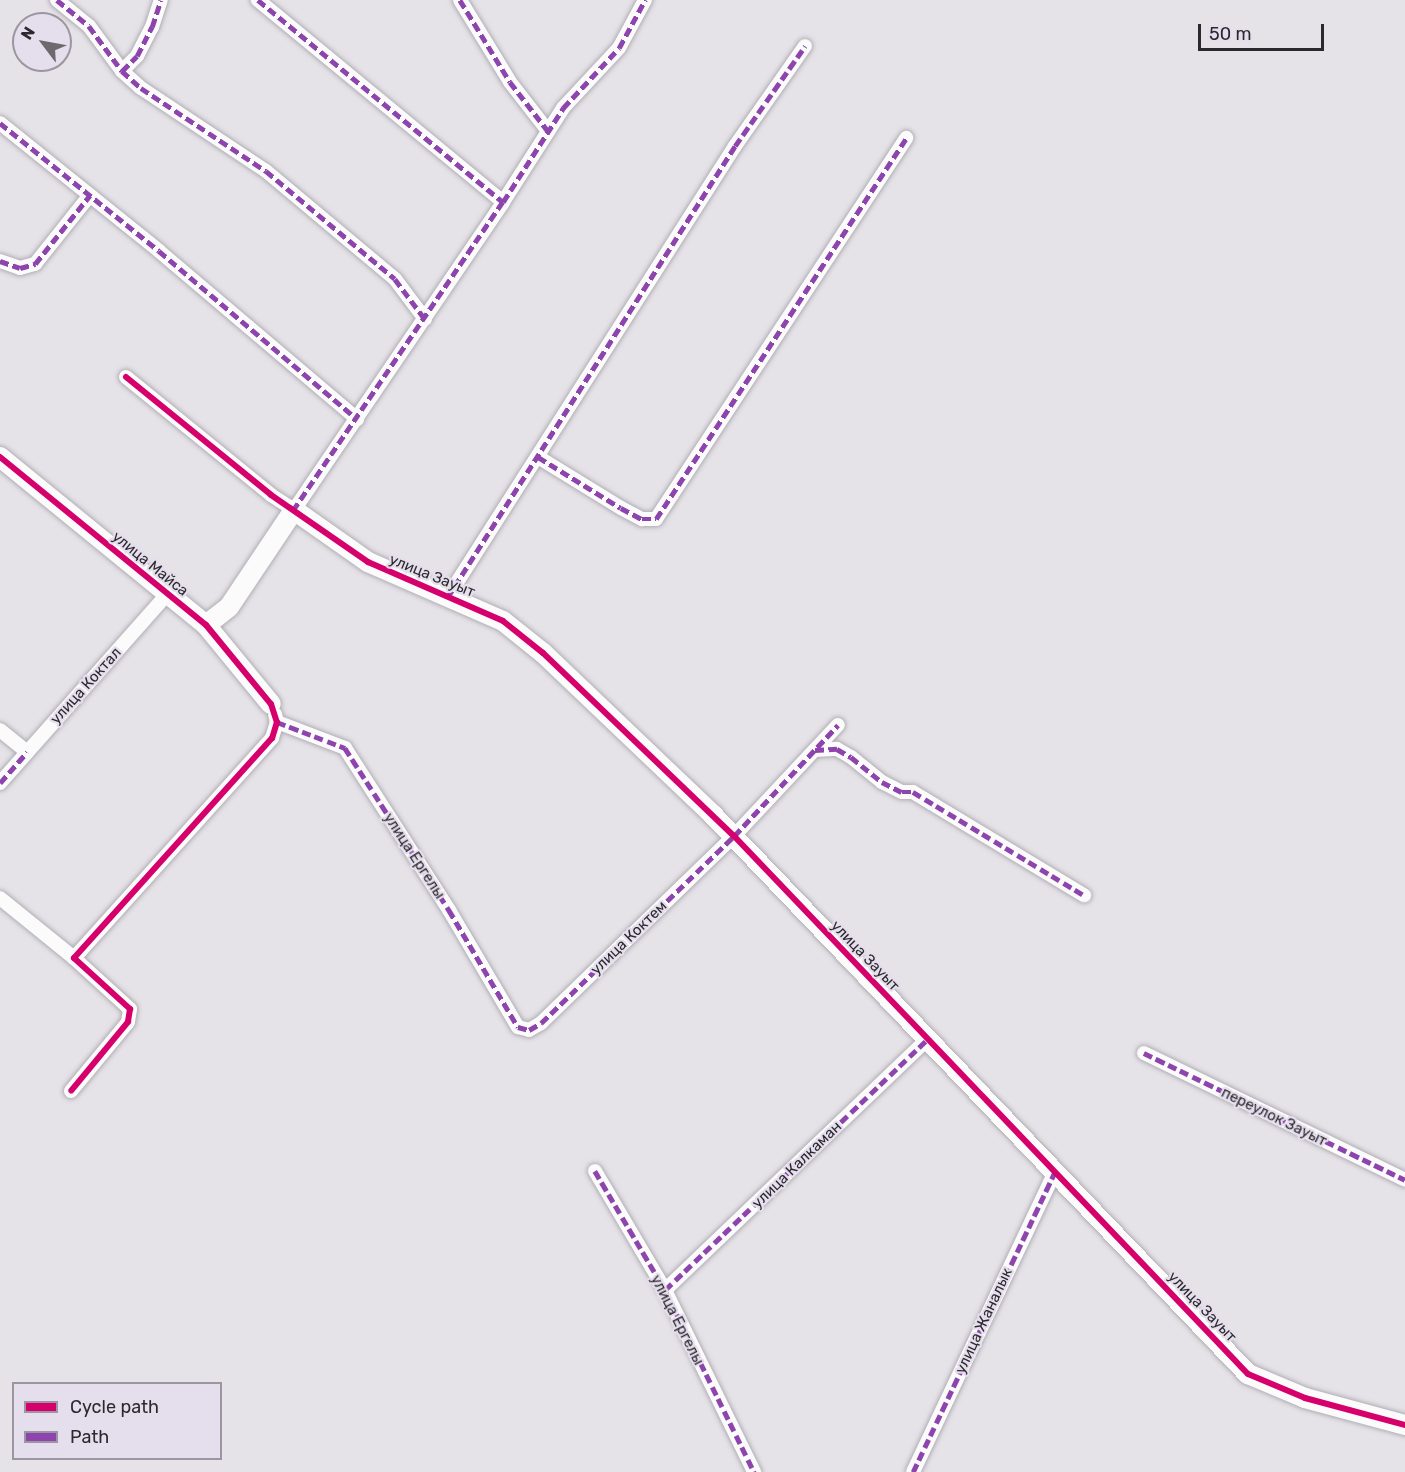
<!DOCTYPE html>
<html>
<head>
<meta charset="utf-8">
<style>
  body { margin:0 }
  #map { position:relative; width:1405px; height:1472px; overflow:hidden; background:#e5e2e8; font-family:Rubik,sans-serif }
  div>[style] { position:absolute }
  .roads { filter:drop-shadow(0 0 2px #b1aeb4) drop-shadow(0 0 2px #b1aeb4) }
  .street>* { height:14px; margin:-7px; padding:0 7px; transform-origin:7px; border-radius:7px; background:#fbfbfc }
  .secondary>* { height:20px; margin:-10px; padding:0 10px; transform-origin:10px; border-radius:10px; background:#fbfbfc }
  .quiet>* { height:4.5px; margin-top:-2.25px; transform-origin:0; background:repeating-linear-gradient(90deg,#8e44ad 0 9px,transparent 0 13.5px) }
  .cycleway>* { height:6px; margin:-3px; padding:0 3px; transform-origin:3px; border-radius:3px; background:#d6006c }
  span { translate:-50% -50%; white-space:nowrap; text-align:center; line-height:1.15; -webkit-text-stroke:4.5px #e5deec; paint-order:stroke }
  .street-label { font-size:15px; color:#2b292e }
  .legend { position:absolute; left:12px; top:1382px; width:210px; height:78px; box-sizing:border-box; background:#e5deec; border:2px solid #9b96a0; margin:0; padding:8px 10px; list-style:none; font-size:18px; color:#2b292e }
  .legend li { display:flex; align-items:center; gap:12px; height:30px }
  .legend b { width:30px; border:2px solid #9b96a0 }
  .north { position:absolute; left:12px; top:12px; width:60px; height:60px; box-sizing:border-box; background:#e5deec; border:2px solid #9b96a0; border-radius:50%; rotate:302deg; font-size:16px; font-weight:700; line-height:24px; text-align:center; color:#2b292e }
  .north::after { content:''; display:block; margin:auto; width:21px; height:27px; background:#6c6a6f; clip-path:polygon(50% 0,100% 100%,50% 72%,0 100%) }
  .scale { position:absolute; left:1198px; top:24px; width:126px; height:27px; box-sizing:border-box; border:3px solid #2b292e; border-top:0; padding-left:8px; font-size:18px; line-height:21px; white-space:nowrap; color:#2b292e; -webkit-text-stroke:4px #e5deec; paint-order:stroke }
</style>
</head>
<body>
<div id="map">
  <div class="roads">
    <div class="street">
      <i style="left:57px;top:0;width:41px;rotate:39.1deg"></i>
      <i style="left:89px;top:26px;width:56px;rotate:53.7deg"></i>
      <i style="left:122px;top:71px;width:25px;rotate:42deg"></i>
      <i style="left:141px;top:88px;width:150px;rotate:33.6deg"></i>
      <i style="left:266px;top:171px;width:168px;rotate:39.9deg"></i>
      <i style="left:395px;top:279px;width:50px;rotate:53.1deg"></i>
      <i style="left:460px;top:0;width:96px;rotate:58.6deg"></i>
      <i style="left:510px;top:82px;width:62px;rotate:52.2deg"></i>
      <i style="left:122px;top:71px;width:21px;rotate:-45deg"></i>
      <i style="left:137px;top:56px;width:33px;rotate:-63deg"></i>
      <i style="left:152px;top:27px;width:28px;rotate:-72deg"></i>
      <i style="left:0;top:123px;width:204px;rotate:38.8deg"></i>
      <i style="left:159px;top:251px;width:260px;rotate:40.3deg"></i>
      <i style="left:503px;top:202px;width:112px;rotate:-57.4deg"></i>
      <i style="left:563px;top:108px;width:82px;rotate:-47deg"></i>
      <i style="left:619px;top:48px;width:55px;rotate:-61.6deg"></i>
      <i style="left:0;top:261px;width:21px;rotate:19deg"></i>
      <i style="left:20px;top:268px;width:16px;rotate:-15deg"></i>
      <i style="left:35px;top:264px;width:88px;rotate:-51.4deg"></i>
      <i style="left:126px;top:377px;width:187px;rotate:39.1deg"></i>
      <i style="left:271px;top:495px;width:27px;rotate:33deg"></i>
      <i style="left:294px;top:510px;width:372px;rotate:-55.8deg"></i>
      <i style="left:503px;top:202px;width:318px;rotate:-140.5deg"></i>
      <i style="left:538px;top:457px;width:97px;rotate:31.6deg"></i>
      <i style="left:621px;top:508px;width:24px;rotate:28deg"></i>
      <i style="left:642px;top:519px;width:14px"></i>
      <i style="left:656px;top:519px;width:456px;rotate:-56.7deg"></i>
      <i style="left:447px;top:598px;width:536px;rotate:-57.5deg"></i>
      <i style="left:735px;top:146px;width:122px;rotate:-55deg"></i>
      <i style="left:277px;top:722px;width:73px;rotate:20.9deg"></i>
      <i style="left:345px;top:748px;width:193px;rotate:57.3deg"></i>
      <i style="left:449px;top:910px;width:136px;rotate:59.5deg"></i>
      <i style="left:518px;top:1027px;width:11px;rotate:15deg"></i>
      <i style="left:529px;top:1030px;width:14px;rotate:-30deg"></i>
      <i style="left:541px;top:1023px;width:269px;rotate:-44.1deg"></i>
      <i style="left:734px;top:836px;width:152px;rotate:-46.9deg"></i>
      <i style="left:0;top:730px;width:35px;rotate:39deg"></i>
      <i style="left:815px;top:750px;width:22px;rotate:-3deg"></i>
      <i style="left:837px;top:749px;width:16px;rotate:30deg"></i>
      <i style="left:851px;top:757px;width:40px;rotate:39deg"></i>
      <i style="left:882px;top:782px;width:22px;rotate:27deg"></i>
      <i style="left:902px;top:792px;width:11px"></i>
      <i style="left:913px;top:792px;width:200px;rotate:31.1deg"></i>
      <i style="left:0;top:783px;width:254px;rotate:-48.5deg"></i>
      <i style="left:0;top:898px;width:95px;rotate:39deg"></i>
      <i style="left:1144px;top:1053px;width:290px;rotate:25.9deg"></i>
      <i style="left:71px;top:1091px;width:89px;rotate:-50.4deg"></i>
      <i style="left:128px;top:1022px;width:13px;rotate:-81deg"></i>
      <i style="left:130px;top:1009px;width:76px;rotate:-137.7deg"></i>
      <i style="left:74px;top:958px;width:296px;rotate:-48deg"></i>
      <i style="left:272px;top:738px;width:17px;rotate:-73deg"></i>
      <i style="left:277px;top:722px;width:8px;rotate:-104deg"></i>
      <i style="left:595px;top:1171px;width:138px;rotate:59.5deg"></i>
      <i style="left:665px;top:1290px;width:203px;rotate:63.9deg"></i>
      <i style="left:665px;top:1290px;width:364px;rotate:-43.7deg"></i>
      <i style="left:913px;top:1472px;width:334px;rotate:-64.7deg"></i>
    </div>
    <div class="secondary">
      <i style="left:0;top:457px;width:266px;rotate:39.2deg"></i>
      <i style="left:206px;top:625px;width:102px;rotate:50.6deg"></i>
      <i style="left:206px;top:625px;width:29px;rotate:-38deg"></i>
      <i style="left:229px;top:607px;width:117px;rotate:-56.2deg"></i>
      <i style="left:294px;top:510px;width:90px;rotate:35.1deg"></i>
      <i style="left:368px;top:562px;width:147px;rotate:23.6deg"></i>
      <i style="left:503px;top:621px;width:51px;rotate:38.7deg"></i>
      <i style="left:543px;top:653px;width:235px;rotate:43.6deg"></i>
      <i style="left:713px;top:815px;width:774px;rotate:46.26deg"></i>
      <i style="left:1248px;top:1374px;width:62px;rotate:22.8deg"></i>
      <i style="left:1305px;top:1398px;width:104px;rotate:15.1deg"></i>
    </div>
  </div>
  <div class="quiet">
    <i style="left:57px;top:0;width:41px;rotate:39.1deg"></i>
    <i style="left:89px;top:26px;width:56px;rotate:53.7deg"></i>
    <i style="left:122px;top:71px;width:25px;rotate:42deg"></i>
    <i style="left:141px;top:88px;width:150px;rotate:33.6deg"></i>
    <i style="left:266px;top:171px;width:168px;rotate:39.9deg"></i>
    <i style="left:395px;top:279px;width:50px;rotate:53.1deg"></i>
    <i style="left:258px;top:0;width:318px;rotate:39.5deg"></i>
    <i style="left:503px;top:202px;width:372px;rotate:124.2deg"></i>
    <i style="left:294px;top:510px;width:6px;rotate:-149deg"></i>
    <i style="left:460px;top:0;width:96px;rotate:58.6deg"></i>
    <i style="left:510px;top:82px;width:62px;rotate:52.2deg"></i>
    <i style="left:122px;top:71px;width:21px;rotate:-45deg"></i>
    <i style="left:137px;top:56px;width:33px;rotate:-63deg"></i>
    <i style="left:152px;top:27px;width:28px;rotate:-72deg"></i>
    <i style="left:0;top:123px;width:204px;rotate:38.8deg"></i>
    <i style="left:159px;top:251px;width:260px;rotate:40.3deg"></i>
    <i style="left:503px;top:202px;width:112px;rotate:-57.4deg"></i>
    <i style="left:563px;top:108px;width:82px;rotate:-47deg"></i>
    <i style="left:619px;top:48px;width:55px;rotate:-61.6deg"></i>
    <i style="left:0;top:261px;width:21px;rotate:19deg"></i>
    <i style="left:20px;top:268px;width:16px;rotate:-15deg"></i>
    <i style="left:35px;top:264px;width:88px;rotate:-51.4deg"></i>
    <i style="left:538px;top:457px;width:97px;rotate:31.6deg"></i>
    <i style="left:621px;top:508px;width:24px;rotate:28deg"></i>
    <i style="left:642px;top:519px;width:14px"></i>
    <i style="left:656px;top:519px;width:456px;rotate:-56.7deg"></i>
    <i style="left:447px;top:598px;width:536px;rotate:-57.5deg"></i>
    <i style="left:735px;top:146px;width:122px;rotate:-55deg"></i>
    <i style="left:277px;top:722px;width:73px;rotate:20.9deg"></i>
    <i style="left:345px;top:748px;width:193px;rotate:57.3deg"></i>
    <i style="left:449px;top:910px;width:136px;rotate:59.5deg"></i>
    <i style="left:518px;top:1027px;width:11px;rotate:15deg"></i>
    <i style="left:529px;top:1030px;width:14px;rotate:-30deg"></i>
    <i style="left:541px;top:1023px;width:269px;rotate:-44.1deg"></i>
    <i style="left:734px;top:836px;width:152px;rotate:-46.9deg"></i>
    <i style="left:815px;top:750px;width:22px;rotate:-3deg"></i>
    <i style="left:837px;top:749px;width:16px;rotate:30deg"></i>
    <i style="left:851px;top:757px;width:40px;rotate:39deg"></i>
    <i style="left:882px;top:782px;width:22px;rotate:27deg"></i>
    <i style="left:902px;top:792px;width:11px"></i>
    <i style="left:913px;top:792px;width:200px;rotate:31.1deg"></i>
    <i style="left:0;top:783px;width:41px;rotate:-48.9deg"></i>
    <i style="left:1144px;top:1053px;width:290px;rotate:25.9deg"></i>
    <i style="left:595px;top:1171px;width:138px;rotate:59.5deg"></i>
    <i style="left:665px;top:1290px;width:203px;rotate:63.9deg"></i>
    <i style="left:665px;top:1290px;width:364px;rotate:-43.7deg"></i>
    <i style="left:913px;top:1472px;width:334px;rotate:-64.7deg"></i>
  </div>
  <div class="cycleway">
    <i style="left:126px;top:377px;width:187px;rotate:39.1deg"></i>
    <i style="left:271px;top:495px;width:118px;rotate:34.6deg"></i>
    <i style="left:368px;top:562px;width:147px;rotate:23.6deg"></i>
    <i style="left:503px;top:621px;width:51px;rotate:38.7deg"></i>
    <i style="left:543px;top:653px;width:265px;rotate:43.8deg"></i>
    <i style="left:734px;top:836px;width:744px;rotate:46.31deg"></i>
    <i style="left:1248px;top:1374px;width:62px;rotate:22.8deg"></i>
    <i style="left:1305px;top:1398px;width:104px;rotate:15.1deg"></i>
    <i style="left:0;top:457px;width:266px;rotate:39.2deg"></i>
    <i style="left:206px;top:625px;width:102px;rotate:50.6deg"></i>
    <i style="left:271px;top:704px;width:19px;rotate:72deg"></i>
    <i style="left:277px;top:722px;width:17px;rotate:107deg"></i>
    <i style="left:272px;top:738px;width:296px;rotate:132deg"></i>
    <i style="left:74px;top:958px;width:76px;rotate:42.3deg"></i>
    <i style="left:130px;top:1009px;width:13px;rotate:99deg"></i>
    <i style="left:128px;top:1022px;width:89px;rotate:129.6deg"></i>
  </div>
  <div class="street-label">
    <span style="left:150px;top:564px;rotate:39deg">улица Майса</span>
    <span style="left:432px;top:576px;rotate:22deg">улица Зауыт</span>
    <span style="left:86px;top:686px;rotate:-48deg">улица Коктал</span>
    <span style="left:414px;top:856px;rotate:57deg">улица Ергелы</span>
    <span style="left:629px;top:938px;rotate:-44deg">улица Коктем</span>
    <span style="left:865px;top:956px;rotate:46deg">улица Зауыт</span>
    <span style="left:1274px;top:1117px;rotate:26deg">переулок Зауыт</span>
    <span style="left:797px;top:1165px;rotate:-44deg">улица Калкаман</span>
    <span style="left:1202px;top:1307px;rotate:46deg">улица Зауыт</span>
    <span style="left:677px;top:1320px;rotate:63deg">улица Ергелы</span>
    <span style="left:984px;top:1321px;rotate:-65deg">улица Жаналык</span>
  </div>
  <ul class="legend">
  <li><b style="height:8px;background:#d6006c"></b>Cycle path</li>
  <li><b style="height:8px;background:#8e44ad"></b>Path</li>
  </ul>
  <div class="north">N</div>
  <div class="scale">50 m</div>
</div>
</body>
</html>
